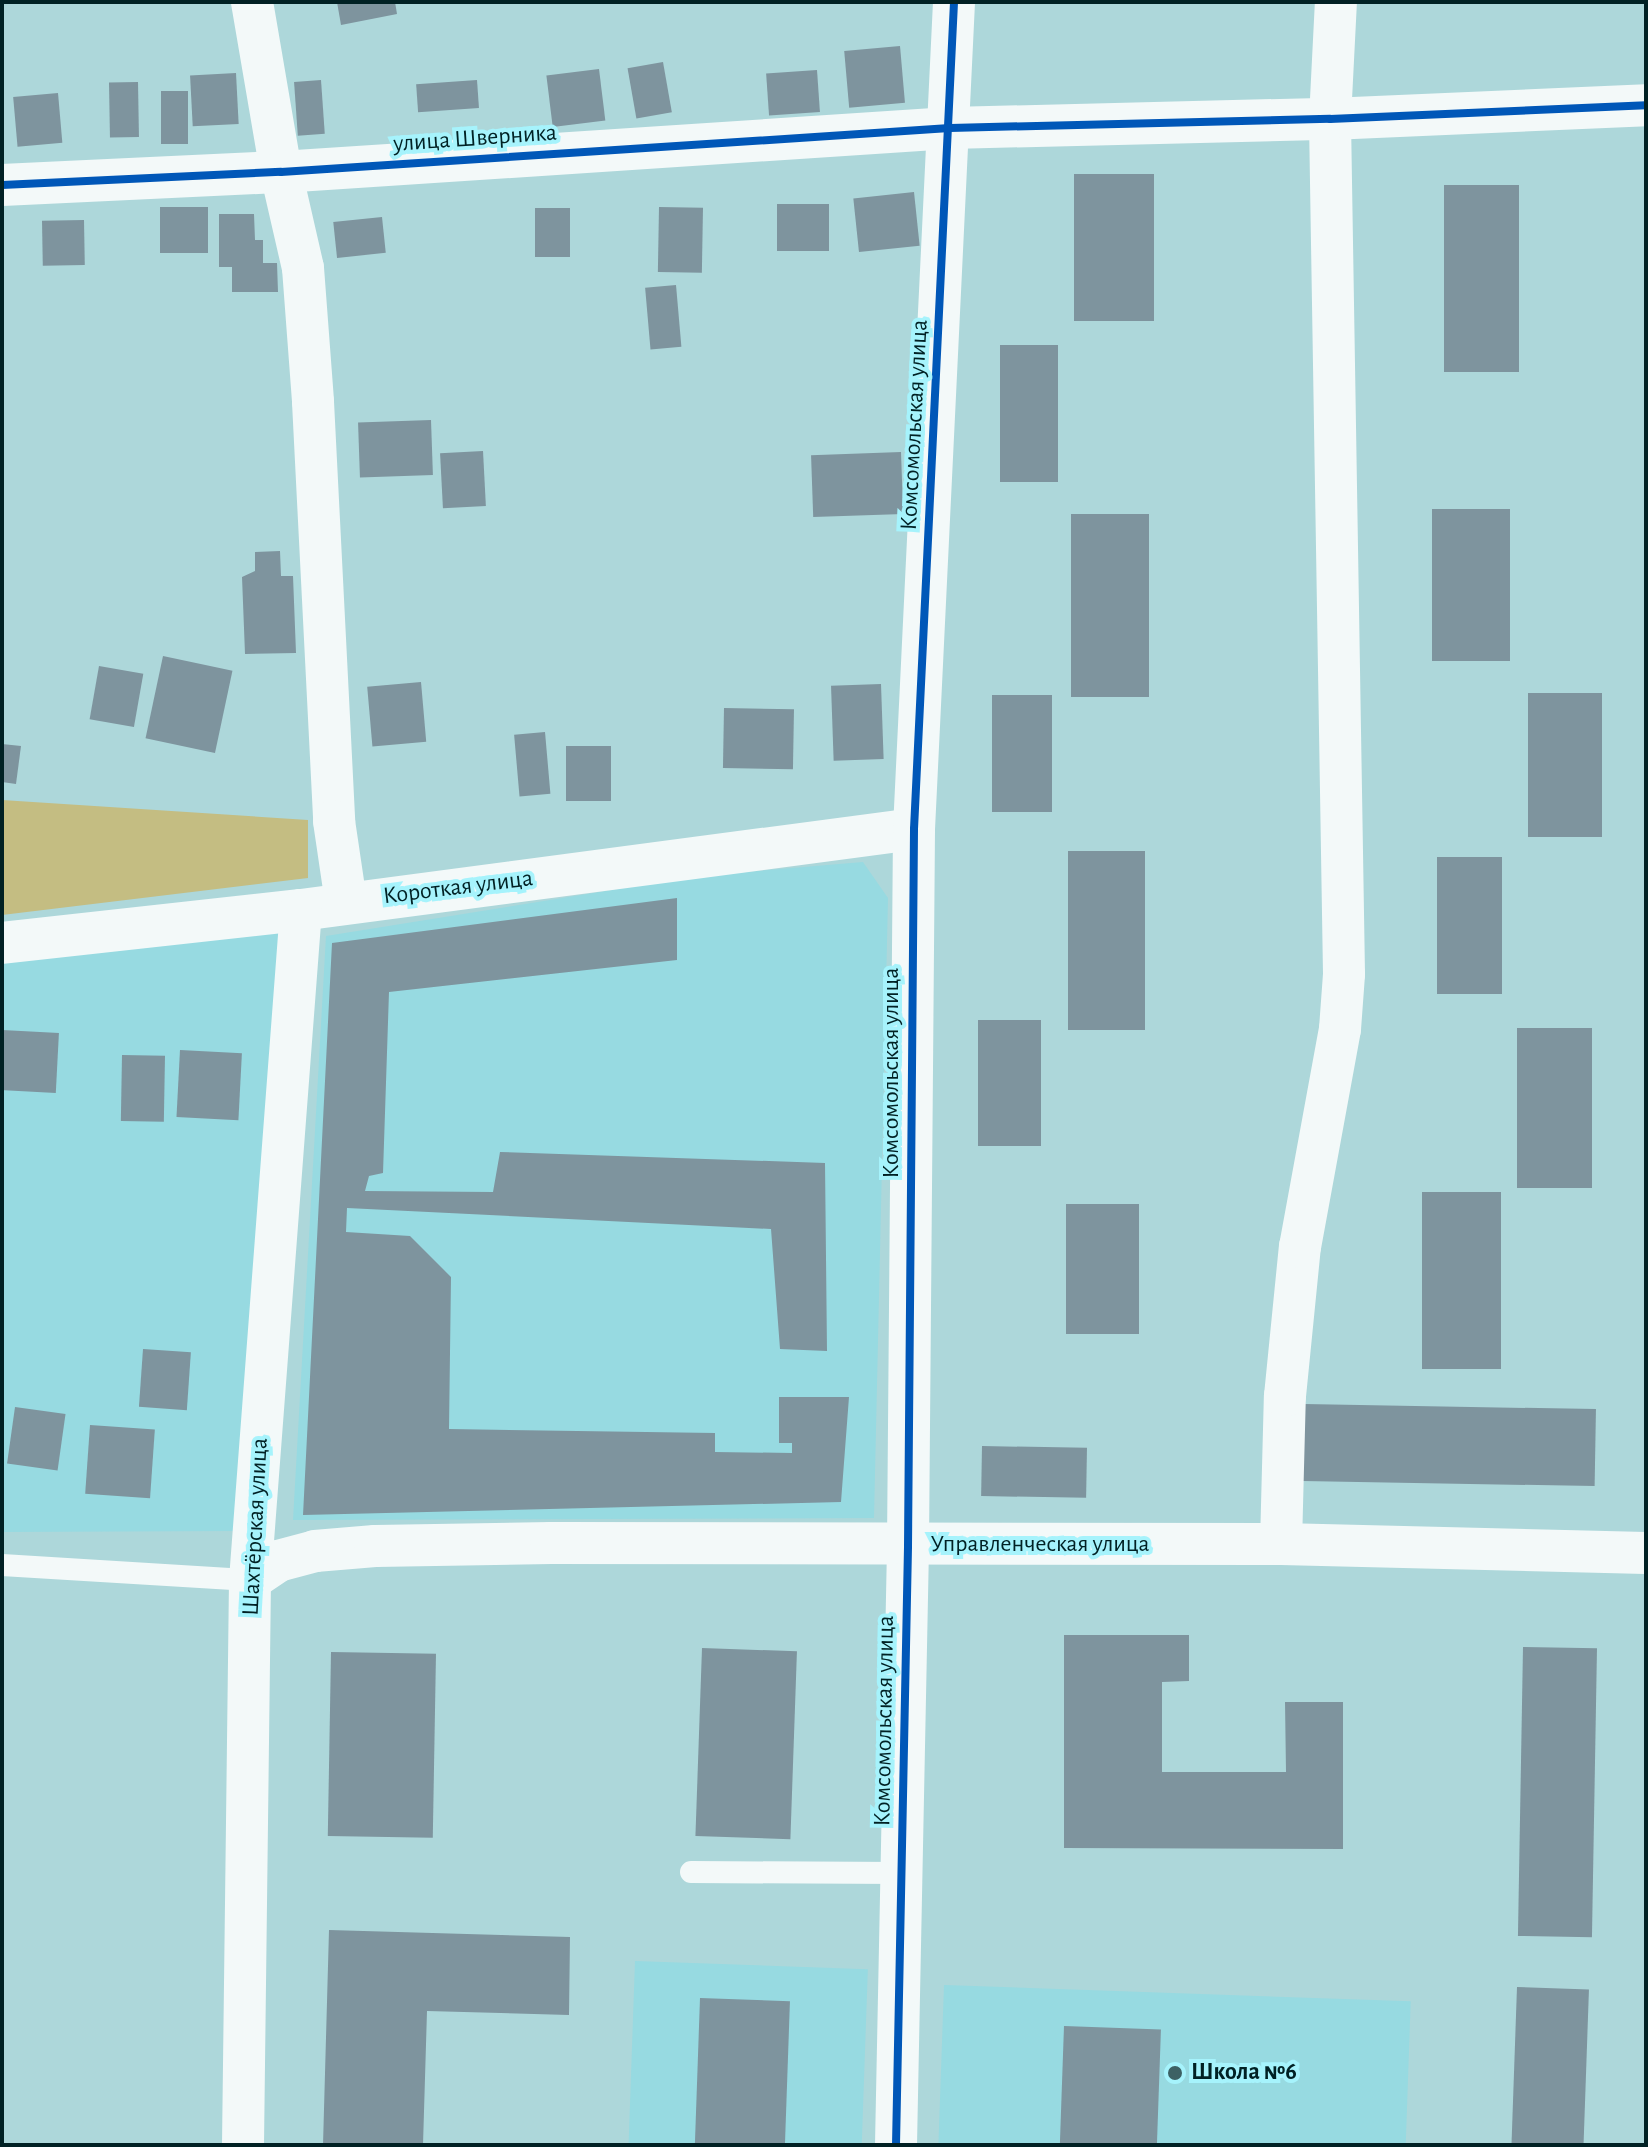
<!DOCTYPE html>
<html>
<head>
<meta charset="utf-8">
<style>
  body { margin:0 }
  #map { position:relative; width:1648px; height:2147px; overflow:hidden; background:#add7da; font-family:"Alegreya Sans",sans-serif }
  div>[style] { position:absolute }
  .built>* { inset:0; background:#97dae1; transform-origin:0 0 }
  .green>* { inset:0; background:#c4bd82 }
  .building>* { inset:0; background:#7e949e; transform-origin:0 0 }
  .service>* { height:22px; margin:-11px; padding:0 11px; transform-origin:11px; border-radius:11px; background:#f3f9f9 }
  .minor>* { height:42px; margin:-21px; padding:0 21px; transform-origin:21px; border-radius:21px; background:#f3f9f9 }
  .cycleway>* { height:8px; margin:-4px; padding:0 4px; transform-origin:4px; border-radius:4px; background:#0057b8 }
  .dots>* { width:22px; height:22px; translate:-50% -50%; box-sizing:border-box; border:4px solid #a6f3fc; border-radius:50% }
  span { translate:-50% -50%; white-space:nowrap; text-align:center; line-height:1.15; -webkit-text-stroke:8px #a6f3fc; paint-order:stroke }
  .street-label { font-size:24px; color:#012124 }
  .poi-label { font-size:24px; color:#012124; font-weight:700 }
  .left { translate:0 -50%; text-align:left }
  .frame { position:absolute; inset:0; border:4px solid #012124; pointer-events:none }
</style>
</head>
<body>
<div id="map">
  <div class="built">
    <i style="clip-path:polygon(863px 862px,888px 898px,874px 1518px,293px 1520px,326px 936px,699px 876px)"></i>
    <i style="clip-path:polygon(284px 927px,239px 1531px,2px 1532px,2px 957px)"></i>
    <i style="left:635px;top:1961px;width:233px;height:184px;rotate:2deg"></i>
    <i style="left:944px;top:1985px;width:467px;height:160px;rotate:2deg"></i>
  </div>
  <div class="green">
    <i style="clip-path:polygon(2px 800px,308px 820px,308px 878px,2px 915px)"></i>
  </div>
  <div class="building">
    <i style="clip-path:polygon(337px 2px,395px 2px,397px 14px,341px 25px)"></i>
    <i style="left:900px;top:46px;width:57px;height:56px;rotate:85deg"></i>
    <i style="left:663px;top:62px;width:51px;height:36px;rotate:80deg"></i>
    <i style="left:599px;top:69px;width:52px;height:53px;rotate:83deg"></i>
    <i style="left:817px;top:70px;width:42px;height:51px;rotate:86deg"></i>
    <i style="left:236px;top:73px;width:51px;height:46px;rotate:87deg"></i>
    <i style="left:321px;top:80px;width:54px;height:27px;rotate:86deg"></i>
    <i style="left:477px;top:80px;width:28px;height:61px;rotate:86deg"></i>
    <i style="left:138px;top:82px;width:55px;height:29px;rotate:89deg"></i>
    <i style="left:161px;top:91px;width:27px;height:53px"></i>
    <i style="left:58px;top:93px;width:50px;height:45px;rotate:85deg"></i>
    <i style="left:1154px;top:174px;width:147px;height:80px;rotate:90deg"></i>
    <i style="left:1519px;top:185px;width:187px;height:75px;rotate:90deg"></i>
    <i style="left:914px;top:192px;width:54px;height:61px;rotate:84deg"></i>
    <i style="left:777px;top:204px;width:52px;height:47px"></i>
    <i style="left:160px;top:207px;width:48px;height:46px"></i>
    <i style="left:659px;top:207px;width:44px;height:65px;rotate:1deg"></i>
    <i style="left:535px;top:208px;width:35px;height:49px"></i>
    <i style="clip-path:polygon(219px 214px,254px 214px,255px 240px,263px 240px,263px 263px,277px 263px,278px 292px,232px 292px,232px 267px,219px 267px)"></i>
    <i style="left:382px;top:217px;width:36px;height:49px;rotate:84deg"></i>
    <i style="left:84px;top:220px;width:45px;height:42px;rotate:89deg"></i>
    <i style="left:676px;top:285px;width:62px;height:31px;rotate:85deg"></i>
    <i style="left:1058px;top:345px;width:137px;height:58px;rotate:90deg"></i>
    <i style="left:431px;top:420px;width:55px;height:73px;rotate:88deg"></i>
    <i style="left:483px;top:451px;width:55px;height:43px;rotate:87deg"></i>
    <i style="left:901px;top:452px;width:62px;height:90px;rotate:88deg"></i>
    <i style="left:1510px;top:509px;width:152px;height:78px;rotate:90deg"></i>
    <i style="left:1071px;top:514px;width:78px;height:183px"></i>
    <i style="clip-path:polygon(280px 551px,281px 576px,293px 576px,296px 653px,245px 654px,242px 577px,255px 571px,255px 552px)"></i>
    <i style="left:163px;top:656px;width:71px;height:84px;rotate:12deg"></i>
    <i style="left:99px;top:666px;width:45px;height:54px;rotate:10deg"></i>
    <i style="left:421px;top:682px;width:60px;height:54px;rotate:85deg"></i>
    <i style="left:881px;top:684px;width:75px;height:50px;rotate:88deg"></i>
    <i style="left:1528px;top:693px;width:74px;height:144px"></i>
    <i style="left:1052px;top:695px;width:117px;height:60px;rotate:90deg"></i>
    <i style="left:724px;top:708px;width:70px;height:60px;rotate:1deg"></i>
    <i style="left:545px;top:732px;width:62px;height:31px;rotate:85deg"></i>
    <i style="clip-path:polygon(2px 744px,21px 746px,16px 784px,2px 782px)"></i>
    <i style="left:566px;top:746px;width:45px;height:55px"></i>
    <i style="left:1068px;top:851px;width:77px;height:179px"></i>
    <i style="left:1502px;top:857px;width:137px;height:65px;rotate:90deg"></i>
    <i style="clip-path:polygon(677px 898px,677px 960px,389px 992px,383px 1173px,369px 1176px,365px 1191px,493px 1192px,500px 1152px,825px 1163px,827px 1351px,780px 1349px,771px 1229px,347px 1208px,346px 1232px,410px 1236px,451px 1277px,449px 1429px,715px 1433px,715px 1452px,792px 1453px,792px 1443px,779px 1443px,779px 1397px,849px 1397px,841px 1502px,303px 1515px,332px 943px)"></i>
    <i style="left:978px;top:1020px;width:63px;height:126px"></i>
    <i style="left:1517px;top:1028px;width:75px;height:160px"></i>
    <i style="left:2px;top:1030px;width:57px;height:60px;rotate:3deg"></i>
    <i style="left:180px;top:1050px;width:62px;height:67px;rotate:3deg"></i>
    <i style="left:122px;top:1055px;width:43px;height:66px;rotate:1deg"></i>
    <i style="left:1501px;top:1192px;width:177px;height:79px;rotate:90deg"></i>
    <i style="left:1066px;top:1204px;width:73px;height:130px"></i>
    <i style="left:143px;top:1349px;width:48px;height:58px;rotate:4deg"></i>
    <i style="left:1304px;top:1404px;width:292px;height:77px;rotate:1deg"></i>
    <i style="left:15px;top:1407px;width:51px;height:57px;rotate:8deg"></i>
    <i style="left:90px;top:1425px;width:65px;height:69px;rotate:4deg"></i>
    <i style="left:982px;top:1446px;width:105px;height:50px;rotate:1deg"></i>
    <i style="clip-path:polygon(1064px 1635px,1189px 1635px,1189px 1681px,1162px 1682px,1162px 1772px,1286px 1772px,1285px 1702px,1343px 1702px,1343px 1849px,1064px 1848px)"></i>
    <i style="left:1523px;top:1647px;width:74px;height:289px;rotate:1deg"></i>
    <i style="left:702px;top:1648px;width:95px;height:188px;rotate:2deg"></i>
    <i style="left:331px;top:1652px;width:105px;height:184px;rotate:1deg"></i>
    <i style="clip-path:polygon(329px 1930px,570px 1937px,569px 2015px,427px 2011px,423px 2145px,323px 2145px)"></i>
    <i style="left:1517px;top:1987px;width:72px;height:158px;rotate:2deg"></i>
    <i style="left:700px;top:1998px;width:90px;height:147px;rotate:2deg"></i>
    <i style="left:1064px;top:2026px;width:97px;height:119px;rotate:2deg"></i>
  </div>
  <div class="service">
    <i style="left:2px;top:1565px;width:248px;rotate:3.5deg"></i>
    <i style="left:691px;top:1872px;width:211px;rotate:0.3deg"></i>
  </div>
  <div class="minor">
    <i style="left:252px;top:2px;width:172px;rotate:80.3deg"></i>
    <i style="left:281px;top:172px;width:98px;rotate:77.1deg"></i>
    <i style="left:303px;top:268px;width:134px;rotate:85.7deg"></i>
    <i style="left:313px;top:402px;width:420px;rotate:87.1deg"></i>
    <i style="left:334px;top:821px;width:82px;rotate:81.6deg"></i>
    <i style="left:2px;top:185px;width:279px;rotate:-2.7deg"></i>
    <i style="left:281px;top:172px;width:670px;rotate:-3.76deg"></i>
    <i style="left:950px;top:128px;width:380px;rotate:-1.4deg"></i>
    <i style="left:1330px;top:119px;width:316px;rotate:-2.5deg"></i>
    <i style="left:2px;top:943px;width:301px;rotate:-6.3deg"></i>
    <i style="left:301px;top:910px;width:618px;rotate:-7.53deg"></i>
    <i style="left:1281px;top:1544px;width:148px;rotate:-88.5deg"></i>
    <i style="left:1285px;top:1396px;width:150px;rotate:-84.3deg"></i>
    <i style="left:1300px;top:1247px;width:222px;rotate:-79.6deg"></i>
    <i style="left:1340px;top:1029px;width:55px;rotate:-85.8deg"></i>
    <i style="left:1344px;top:974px;width:855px;rotate:-90.94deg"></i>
    <i style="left:1330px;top:119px;width:117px;rotate:-87.1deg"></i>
    <i style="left:250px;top:1580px;width:34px;rotate:-34deg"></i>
    <i style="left:278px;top:1561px;width:38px;rotate:-15deg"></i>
    <i style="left:315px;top:1551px;width:60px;rotate:-4.8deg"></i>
    <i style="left:375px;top:1546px;width:176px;rotate:-1deg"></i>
    <i style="left:551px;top:1543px;width:730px;rotate:0.08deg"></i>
    <i style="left:1281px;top:1544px;width:365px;rotate:1.4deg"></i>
    <i style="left:243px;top:2145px;width:565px;rotate:-89.29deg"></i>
    <i style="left:250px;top:1580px;width:672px;rotate:-85.65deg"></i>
    <i style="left:896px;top:2145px;width:599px;rotate:-88.85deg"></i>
    <i style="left:908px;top:1546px;width:717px;rotate:-89.52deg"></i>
    <i style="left:914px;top:829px;width:828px;rotate:-87.23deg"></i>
  </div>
  <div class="cycleway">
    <i style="left:2px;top:185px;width:279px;rotate:-2.7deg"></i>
    <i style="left:281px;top:172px;width:670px;rotate:-3.76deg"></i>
    <i style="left:950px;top:128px;width:380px;rotate:-1.4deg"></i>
    <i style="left:1330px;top:119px;width:316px;rotate:-2.5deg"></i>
    <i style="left:896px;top:2145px;width:599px;rotate:-88.85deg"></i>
    <i style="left:908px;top:1546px;width:717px;rotate:-89.52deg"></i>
    <i style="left:914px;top:829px;width:828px;rotate:-87.23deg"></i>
  </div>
  <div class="dots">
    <i style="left:1175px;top:2073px;background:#3d6164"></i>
  </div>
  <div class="street-label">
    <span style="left:475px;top:139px;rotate:-4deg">улица Шверника</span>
    <span style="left:915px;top:425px;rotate:-87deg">Комсомольская улица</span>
    <span style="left:458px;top:888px;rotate:-7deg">Короткая улица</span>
    <span style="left:892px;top:1073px;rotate:-90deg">Комсомольская улица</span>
    <span style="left:256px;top:1527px;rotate:-87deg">Шахтёрская улица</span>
    <span style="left:1040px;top:1545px">Управленческая улица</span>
    <span style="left:885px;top:1721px;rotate:-89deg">Комсомольская улица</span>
  </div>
  <div class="poi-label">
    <span class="left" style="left:1191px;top:2073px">Школа №6</span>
  </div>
  <div class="frame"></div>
</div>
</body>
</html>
